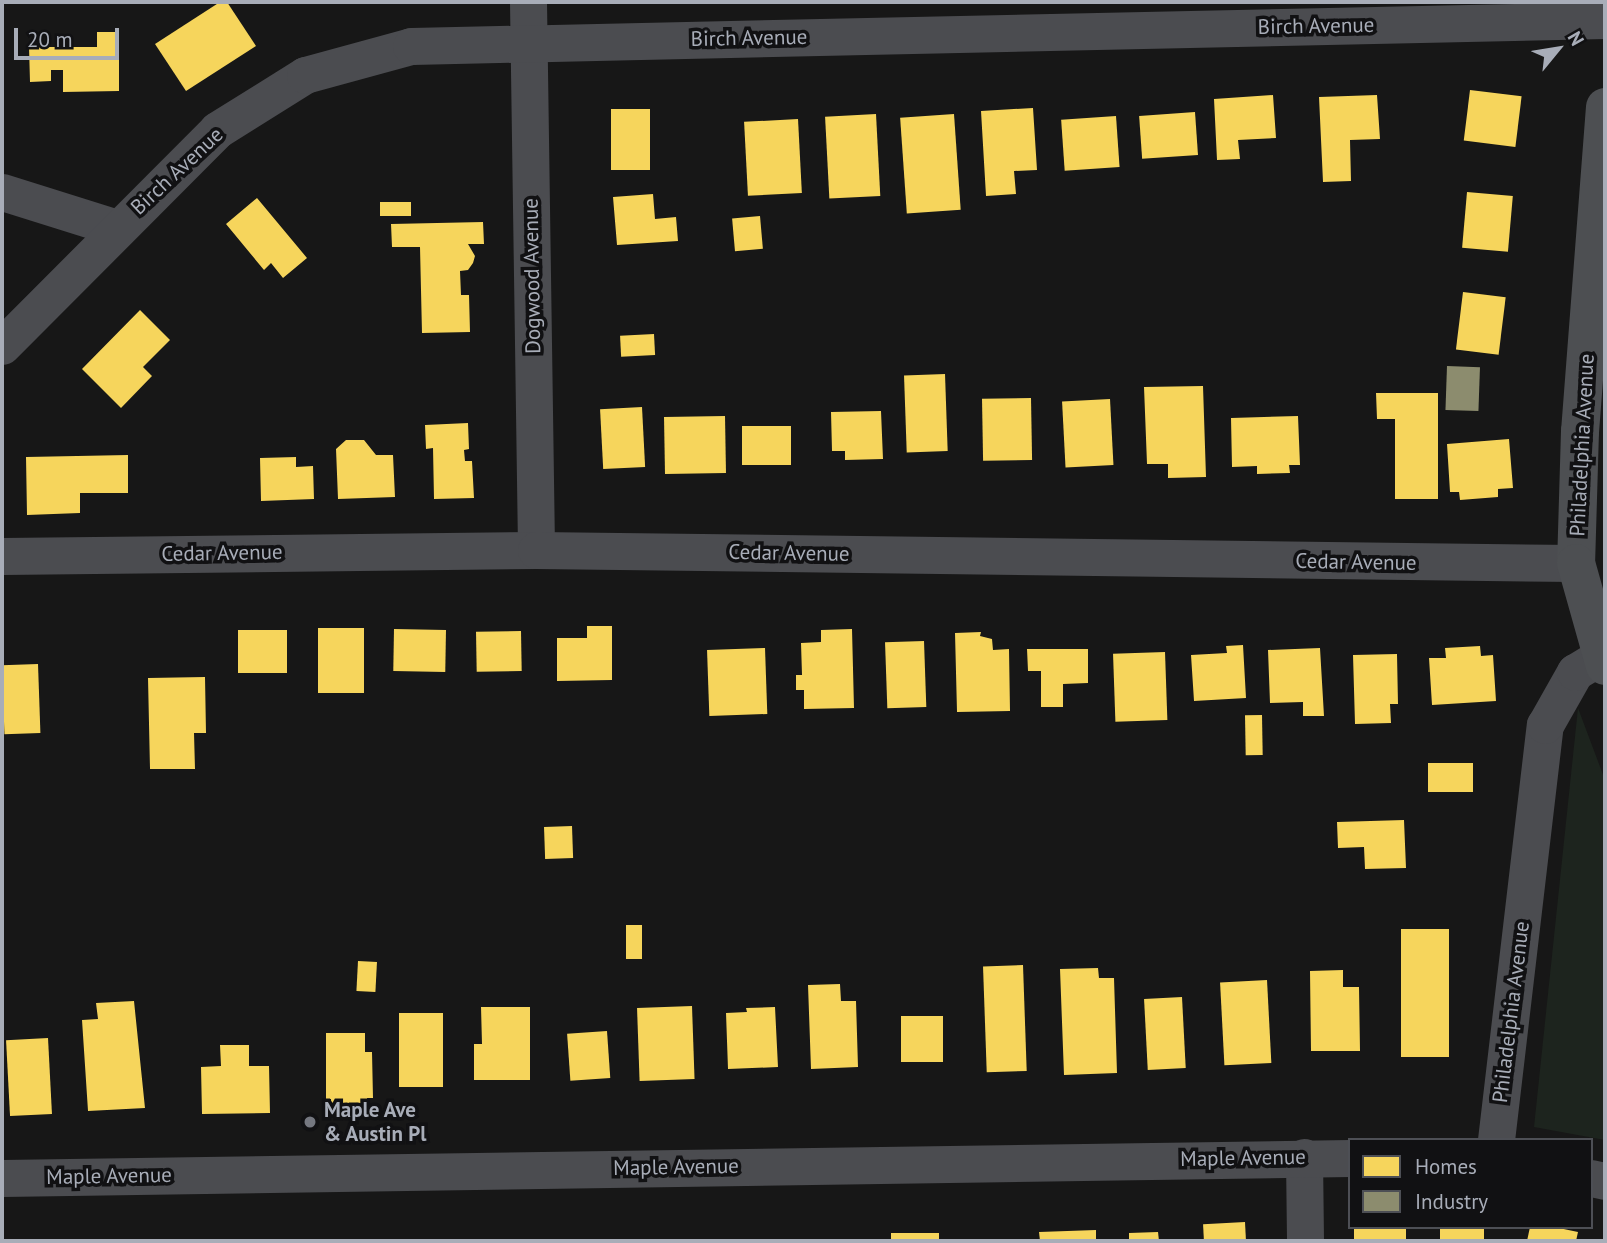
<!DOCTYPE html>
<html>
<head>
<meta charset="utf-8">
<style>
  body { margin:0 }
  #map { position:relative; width:1607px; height:1243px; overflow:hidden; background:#171717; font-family:"PT Sans",sans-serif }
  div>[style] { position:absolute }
  .green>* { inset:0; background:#1d241e }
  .homes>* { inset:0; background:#f6d55c; transform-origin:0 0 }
  .industry>* { inset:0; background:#8c8c6e; transform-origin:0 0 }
  .minor>* { height:37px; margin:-18.5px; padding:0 18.5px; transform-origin:18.5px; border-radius:18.5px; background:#4b4c50 }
  .major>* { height:38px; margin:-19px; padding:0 19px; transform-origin:19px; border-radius:19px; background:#4d4f52 }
  .dots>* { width:19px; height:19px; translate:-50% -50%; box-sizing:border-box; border:4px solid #111113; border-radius:50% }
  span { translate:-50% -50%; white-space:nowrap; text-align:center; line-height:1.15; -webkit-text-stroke:7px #111113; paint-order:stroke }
  .street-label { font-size:21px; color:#a8adb8 }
  .poi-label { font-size:21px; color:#a8adb8; font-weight:700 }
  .left { translate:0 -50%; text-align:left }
  .frame { position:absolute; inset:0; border:4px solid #a8adb8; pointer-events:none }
  .legend { position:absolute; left:1348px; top:1138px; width:245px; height:91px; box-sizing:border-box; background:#111113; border:2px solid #4d4f55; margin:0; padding:9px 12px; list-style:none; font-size:21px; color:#a8adb8 }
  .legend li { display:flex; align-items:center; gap:14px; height:35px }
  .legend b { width:35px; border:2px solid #4d4f55 }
  .north { position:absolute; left:1523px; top:14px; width:70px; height:70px; -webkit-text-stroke:5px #111113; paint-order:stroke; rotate:60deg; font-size:19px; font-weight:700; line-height:28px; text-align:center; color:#a8adb8 }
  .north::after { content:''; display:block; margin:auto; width:24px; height:32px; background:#a8adb8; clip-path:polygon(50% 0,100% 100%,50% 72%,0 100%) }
  .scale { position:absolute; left:14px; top:28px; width:105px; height:32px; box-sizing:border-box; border:4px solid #a8adb8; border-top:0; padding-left:9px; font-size:21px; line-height:24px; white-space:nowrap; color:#a8adb8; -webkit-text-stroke:5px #111113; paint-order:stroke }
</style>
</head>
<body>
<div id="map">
  <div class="green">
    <i style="clip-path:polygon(1578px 708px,1605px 780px,1605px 1140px,1534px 1127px)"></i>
  </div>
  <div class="homes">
    <i style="clip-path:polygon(220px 2px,227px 2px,256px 46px,186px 91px,155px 44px)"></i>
    <i style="clip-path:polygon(97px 32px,119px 32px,119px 91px,63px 92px,63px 70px,51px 70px,51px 81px,30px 82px,29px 47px,97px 47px)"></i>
    <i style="left:1470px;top:90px;width:52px;height:51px;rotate:7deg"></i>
    <i style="clip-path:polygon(1273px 95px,1276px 138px,1238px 140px,1240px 159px,1217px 160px,1214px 99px)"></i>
    <i style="clip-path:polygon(1377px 95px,1380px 139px,1350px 140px,1351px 181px,1323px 182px,1319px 97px)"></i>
    <i style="clip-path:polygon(1033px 108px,1037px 170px,1014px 171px,1016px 194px,986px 196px,981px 111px)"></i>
    <i style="left:611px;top:109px;width:39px;height:61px"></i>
    <i style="left:1195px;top:112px;width:43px;height:56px;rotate:86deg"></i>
    <i style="left:876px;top:114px;width:82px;height:51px;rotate:87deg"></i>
    <i style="left:954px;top:114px;width:96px;height:54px;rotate:86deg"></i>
    <i style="left:1116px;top:116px;width:51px;height:55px;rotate:86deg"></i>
    <i style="left:798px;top:119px;width:74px;height:54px;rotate:87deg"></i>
    <i style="left:1467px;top:192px;width:46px;height:56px;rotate:5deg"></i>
    <i style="clip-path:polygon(653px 194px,655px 219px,676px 217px,678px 241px,617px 245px,613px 197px)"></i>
    <i style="clip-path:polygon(257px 198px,307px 258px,283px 278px,271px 263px,264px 270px,226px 224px)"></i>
    <i style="left:411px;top:202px;width:14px;height:31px;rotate:90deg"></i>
    <i style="left:760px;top:216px;width:33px;height:28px;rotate:85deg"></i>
    <i style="clip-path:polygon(483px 222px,484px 244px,468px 244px,475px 256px,473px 263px,468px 270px,460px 271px,461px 295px,469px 295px,470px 332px,422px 333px,420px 247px,392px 247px,391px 224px)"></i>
    <i style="left:1463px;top:292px;width:43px;height:58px;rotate:7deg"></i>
    <i style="clip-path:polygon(140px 310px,170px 340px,143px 367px,152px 376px,121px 408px,82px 369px)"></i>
    <i style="left:654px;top:334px;width:21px;height:34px;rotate:87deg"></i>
    <i style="left:945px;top:374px;width:77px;height:41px;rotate:88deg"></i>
    <i style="clip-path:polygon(1203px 386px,1206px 477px,1168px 478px,1168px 464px,1147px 464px,1144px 387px)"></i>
    <i style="clip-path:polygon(1376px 393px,1438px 393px,1438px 499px,1395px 499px,1395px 419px,1377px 419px)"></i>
    <i style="left:1031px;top:398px;width:62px;height:49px;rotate:89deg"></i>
    <i style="left:1110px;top:399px;width:66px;height:48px;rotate:87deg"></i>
    <i style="left:642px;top:407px;width:60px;height:42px;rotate:87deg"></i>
    <i style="clip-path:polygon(881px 411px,883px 459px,845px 460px,845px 451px,832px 451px,831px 412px)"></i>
    <i style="left:725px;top:416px;width:57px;height:61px;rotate:89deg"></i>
    <i style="clip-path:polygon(1298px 416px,1300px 465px,1289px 465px,1290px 473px,1257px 474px,1257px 466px,1232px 467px,1231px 418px)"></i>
    <i style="clip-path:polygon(468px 423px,469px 449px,464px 450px,465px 461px,472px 461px,474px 498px,434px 499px,433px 448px,426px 449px,425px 425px)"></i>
    <i style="left:742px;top:426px;width:49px;height:39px"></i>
    <i style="clip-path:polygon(1509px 439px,1513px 488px,1498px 489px,1498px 497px,1460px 500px,1459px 492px,1450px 492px,1447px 444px)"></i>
    <i style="clip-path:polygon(346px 440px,364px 440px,376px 455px,393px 455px,395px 497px,338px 499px,336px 449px)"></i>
    <i style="clip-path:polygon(128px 455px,128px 493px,80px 493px,80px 513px,27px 515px,26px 457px)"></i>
    <i style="clip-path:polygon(296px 457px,296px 467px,313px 466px,314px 499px,261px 501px,260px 458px)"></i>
    <i style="clip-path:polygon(587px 626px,612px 626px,612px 680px,557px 681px,557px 638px,587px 638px)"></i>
    <i style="left:318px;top:628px;width:46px;height:65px"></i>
    <i style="left:394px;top:629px;width:52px;height:42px;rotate:1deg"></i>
    <i style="clip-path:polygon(852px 629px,854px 708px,804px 709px,804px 690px,796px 690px,796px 675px,802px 675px,801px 643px,821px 642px,821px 630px)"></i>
    <i style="left:238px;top:630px;width:49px;height:43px"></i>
    <i style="left:521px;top:631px;width:40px;height:45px;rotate:89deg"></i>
    <i style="clip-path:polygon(981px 632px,980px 636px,992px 639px,993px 650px,1009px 649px,1010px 711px,957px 712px,955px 633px)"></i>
    <i style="left:924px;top:641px;width:66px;height:39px;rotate:88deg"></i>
    <i style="clip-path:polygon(1243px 645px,1246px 698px,1194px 701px,1191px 655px,1227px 653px,1226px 646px)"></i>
    <i style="clip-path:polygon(1480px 646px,1481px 656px,1493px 655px,1496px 701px,1432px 705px,1429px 658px,1446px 658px,1445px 648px)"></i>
    <i style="left:765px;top:648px;width:66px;height:58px;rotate:88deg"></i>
    <i style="clip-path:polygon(1320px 648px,1324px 716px,1303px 716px,1303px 702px,1270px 703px,1268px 650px)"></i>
    <i style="clip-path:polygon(1027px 649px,1088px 649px,1088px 683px,1063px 684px,1063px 707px,1041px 707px,1041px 671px,1028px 671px)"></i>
    <i style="left:1165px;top:652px;width:68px;height:52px;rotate:88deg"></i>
    <i style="clip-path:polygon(1397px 654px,1398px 704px,1390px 704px,1391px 723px,1355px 724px,1353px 655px)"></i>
    <i style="left:38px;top:664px;width:69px;height:36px;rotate:88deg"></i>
    <i style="clip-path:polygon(205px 677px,206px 733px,194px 733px,195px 769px,150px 769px,148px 678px)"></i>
    <i style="left:1262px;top:715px;width:40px;height:17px;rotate:89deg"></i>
    <i style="left:1428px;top:763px;width:45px;height:29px"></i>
    <i style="clip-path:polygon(1404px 820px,1406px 868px,1365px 869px,1364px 847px,1338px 848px,1337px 822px)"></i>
    <i style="left:572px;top:826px;width:32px;height:28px;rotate:88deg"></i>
    <i style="left:626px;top:925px;width:16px;height:34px"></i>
    <i style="left:1449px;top:929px;width:128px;height:48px;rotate:90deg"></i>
    <i style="left:358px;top:961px;width:19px;height:30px;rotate:3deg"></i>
    <i style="left:1023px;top:965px;width:106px;height:40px;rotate:88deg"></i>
    <i style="clip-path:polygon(1098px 968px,1099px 978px,1114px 978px,1117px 1073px,1064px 1075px,1060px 969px)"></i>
    <i style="clip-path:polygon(1343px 970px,1343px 987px,1359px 987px,1360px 1051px,1311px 1051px,1310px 971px)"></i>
    <i style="left:1267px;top:980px;width:83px;height:47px;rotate:87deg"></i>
    <i style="clip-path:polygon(840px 984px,841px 1001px,856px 1001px,858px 1067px,811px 1069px,808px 985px)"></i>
    <i style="left:1182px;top:997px;width:71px;height:38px;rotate:87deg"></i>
    <i style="clip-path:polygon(134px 1001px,145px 1108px,88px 1111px,82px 1020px,98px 1019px,96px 1003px)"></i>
    <i style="left:692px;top:1006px;width:73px;height:55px;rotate:88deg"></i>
    <i style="clip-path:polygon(481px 1007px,530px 1007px,530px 1080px,474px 1080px,474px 1044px,482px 1044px)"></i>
    <i style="clip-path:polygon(775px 1007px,778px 1067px,728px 1069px,726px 1013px,747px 1012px,746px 1008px)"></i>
    <i style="left:399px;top:1013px;width:44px;height:74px"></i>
    <i style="left:901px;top:1016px;width:42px;height:46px"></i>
    <i style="left:607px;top:1031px;width:47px;height:40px;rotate:86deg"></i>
    <i style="clip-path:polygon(326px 1033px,365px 1033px,365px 1052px,372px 1052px,373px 1098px,367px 1098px,368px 1109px,331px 1109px,331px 1099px,326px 1099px)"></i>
    <i style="left:48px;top:1038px;width:76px;height:42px;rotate:87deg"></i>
    <i style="clip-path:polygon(220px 1045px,249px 1045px,249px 1066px,269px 1066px,270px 1113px,202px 1114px,201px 1067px,221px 1066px)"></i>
    <i style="left:1245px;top:1222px;width:19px;height:42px;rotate:87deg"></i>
    <i style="left:1354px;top:1227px;width:52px;height:14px"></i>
    <i style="left:1440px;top:1227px;width:44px;height:14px"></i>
    <i style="clip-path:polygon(1530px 1227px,1554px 1227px,1578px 1232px,1576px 1241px,1527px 1241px)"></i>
    <i style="clip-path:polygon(1096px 1230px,1096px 1241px,1040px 1241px,1039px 1232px)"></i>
    <i style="clip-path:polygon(1158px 1232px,1159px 1241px,1129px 1241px,1129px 1233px)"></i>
    <i style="left:939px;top:1233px;width:8px;height:48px;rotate:90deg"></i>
  </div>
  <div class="industry">
    <i style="left:1447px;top:366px;width:33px;height:44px;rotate:2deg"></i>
  </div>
  <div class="minor">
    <i style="left:528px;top:2px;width:548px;rotate:89.16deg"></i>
    <i style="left:2px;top:192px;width:121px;rotate:17.4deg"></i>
    <i style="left:2px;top:346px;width:305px;rotate:-45.1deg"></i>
    <i style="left:217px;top:130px;width:104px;rotate:-32deg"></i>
    <i style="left:305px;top:75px;width:110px;rotate:-15.3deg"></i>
    <i style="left:411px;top:46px;width:1194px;rotate:-1.25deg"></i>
    <i style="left:2px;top:556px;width:534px;rotate:-0.64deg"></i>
    <i style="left:536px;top:550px;width:1040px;rotate:0.72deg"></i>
    <i style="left:1496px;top:1140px;width:418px;rotate:-83.3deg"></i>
    <i style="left:1545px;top:725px;width:61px;rotate:-60.5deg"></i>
    <i style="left:1575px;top:672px;width:35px;rotate:-31deg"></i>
    <i style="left:1304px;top:1157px;width:84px;rotate:89.3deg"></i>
    <i style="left:2px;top:1178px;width:1348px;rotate:-0.85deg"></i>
    <i style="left:1591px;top:1178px;width:14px;rotate:12deg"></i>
  </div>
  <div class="major">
    <i style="left:1605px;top:107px;width:325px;rotate:94.4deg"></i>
    <i style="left:1580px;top:431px;width:132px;rotate:91.7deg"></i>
    <i style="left:1576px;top:563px;width:107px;rotate:74.3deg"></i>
  </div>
  <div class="dots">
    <i style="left:310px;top:1122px;background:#757880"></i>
  </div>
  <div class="street-label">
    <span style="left:1316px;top:26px;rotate:-1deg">Birch Avenue</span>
    <span style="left:749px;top:38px;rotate:-1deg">Birch Avenue</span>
    <span style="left:177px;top:171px;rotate:-43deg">Birch Avenue</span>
    <span style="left:532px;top:276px;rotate:-91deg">Dogwood Avenue</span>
    <span style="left:1582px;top:445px;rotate:-87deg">Philadelphia Avenue</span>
    <span style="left:222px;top:553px;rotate:-1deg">Cedar Avenue</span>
    <span style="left:789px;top:553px;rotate:1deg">Cedar Avenue</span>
    <span style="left:1356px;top:562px;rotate:1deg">Cedar Avenue</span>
    <span style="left:1511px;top:1012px;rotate:-83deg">Philadelphia Avenue</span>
    <span style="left:1243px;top:1158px;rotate:-1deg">Maple Avenue</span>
    <span style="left:676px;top:1167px;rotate:-1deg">Maple Avenue</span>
    <span style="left:109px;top:1176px;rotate:-1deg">Maple Avenue</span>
  </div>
  <div class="poi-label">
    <span class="left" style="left:324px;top:1122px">Maple Ave<br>&amp; Austin Pl</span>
  </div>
  <div class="frame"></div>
  <ul class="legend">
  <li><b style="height:19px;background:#f6d55c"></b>Homes</li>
  <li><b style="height:19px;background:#8c8c6e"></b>Industry</li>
  </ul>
  <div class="north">N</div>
  <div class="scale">20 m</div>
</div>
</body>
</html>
